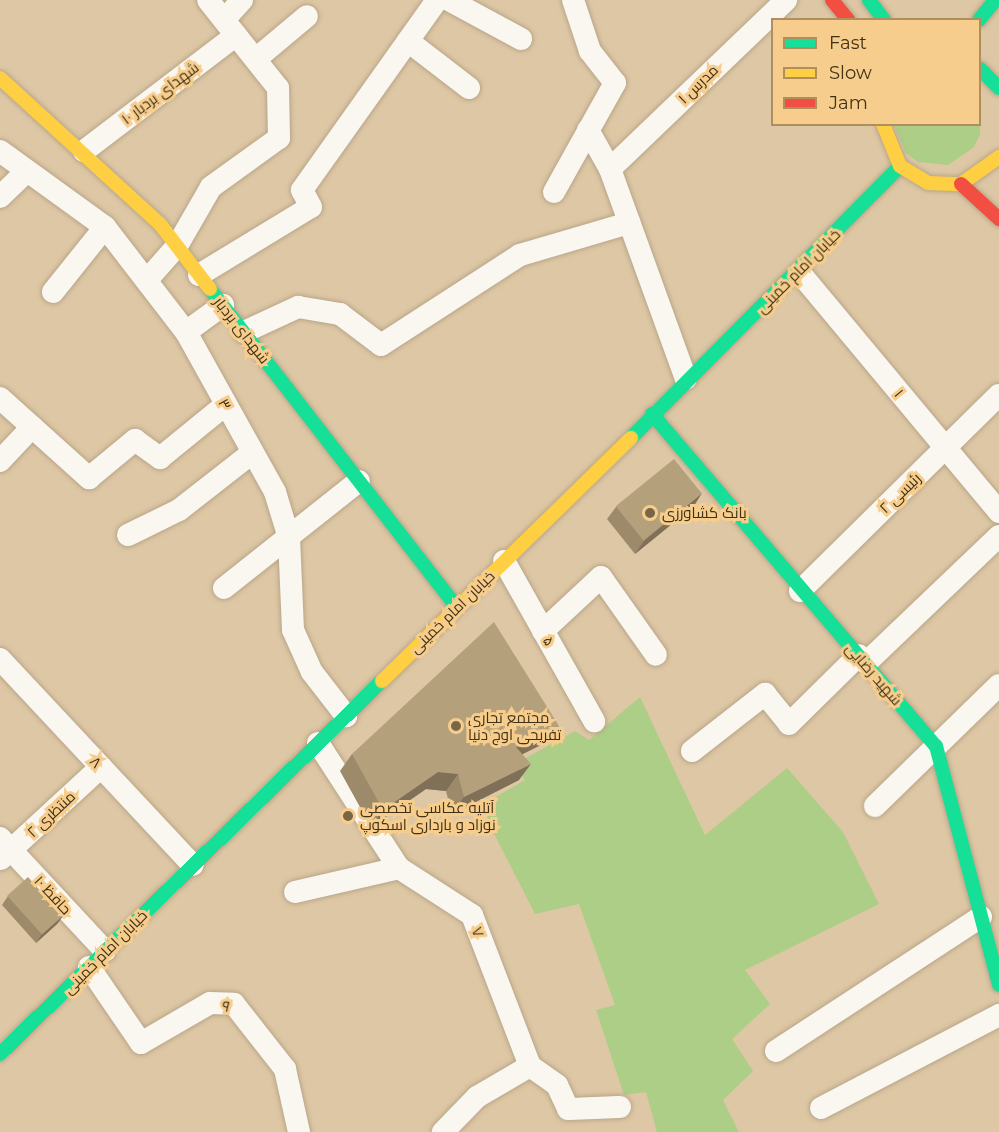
<!DOCTYPE html>
<html>
<head>
<meta charset="utf-8">
<style>
  body { margin:0 }
  #map { position:relative; width:999px; height:1132px; overflow:hidden; background:#dec7a4; font-family:Montserrat,Cairo,sans-serif }
  div>[style] { position:absolute }
  .green>* { inset:0; background:#adce86 }
  .roads { filter:drop-shadow(0 0 2px #b8a68a) drop-shadow(0 0 2px #b8a68a) }
  .street>* { height:22px; margin:-11px; padding:0 11px; transform-origin:11px; border-radius:11px; background:#faf7f1 }
  .fast>* { height:14px; margin:-7px; padding:0 7px; transform-origin:7px; border-radius:7px; background:#16e098 }
  .slow>* { height:14px; margin:-7px; padding:0 7px; transform-origin:7px; border-radius:7px; background:#ffcf43 }
  .jam>* { height:14px; margin:-7px; padding:0 7px; transform-origin:7px; border-radius:7px; background:#f24e42 }
  .wall>* { inset:0; background:#9c8a6b }
  .shaded-wall>* { inset:0; background:#7f7057 }
  .building>* { inset:0; background:#b5a07c; transform-origin:0 0 }
  .dots>* { width:16px; height:16px; translate:-50% -50%; box-sizing:border-box; border:3px solid #f6cd8c; border-radius:50% }
  span { translate:-50% -50%; white-space:nowrap; text-align:center; line-height:1.15; -webkit-text-stroke:6px #f6cd8c; paint-order:stroke }
  .street-label { font-size:15px; color:#413116 }
  .poi-label { font-size:15px; color:#413116 }
  .left { translate:0 -50%; text-align:left }
  .legend { position:absolute; left:771px; top:18px; width:210px; height:108px; box-sizing:border-box; background:#f6cd8c; border:2px solid #ae8f5d; margin:0; padding:8px 10px; list-style:none; font-size:18px; color:#413116 }
  .legend li { display:flex; align-items:center; gap:12px; height:30px }
  .legend b { width:30px; border:2px solid #ae8f5d }
</style>
</head>
<body>
<div id="map">
  <div class="green">
    <i style="clip-path:polygon(980px 110px,980px 135px,973px 148px,948px 165px,918px 162px,906px 153px,893px 124px,980px 124px)"></i>
    <i style="clip-path:polygon(640px 697px,705px 835px,787px 768px,843px 832px,879px 904px,745px 970px,770px 1004px,732px 1039px,753px 1071px,723px 1100px,739px 1132px,657px 1132px,646px 1092px,624px 1095px,596px 1010px,615px 1005px,579px 904px,535px 914px,480px 806px,525px 780px,513px 765px,575px 731px,589px 740px)"></i>
  </div>
  <div class="roads">
    <div class="street">
      <i style="left:449px;top:0;width:82px;rotate:28.4deg"></i>
      <i style="left:224px;top:20px;width:27px;rotate:-48deg"></i>
      <i style="left:408px;top:41px;width:77px;rotate:37.6deg"></i>
      <i style="left:257px;top:58px;width:65px;rotate:-40deg"></i>
      <i style="left:588px;top:130px;width:45px;rotate:60.6deg"></i>
      <i style="left:610px;top:169px;width:223px;rotate:70.1deg"></i>
      <i style="left:0;top:151px;width:130px;rotate:35.9deg"></i>
      <i style="left:105px;top:227px;width:133px;rotate:52.4deg"></i>
      <i style="left:186px;top:332px;width:183px;rotate:60.9deg"></i>
      <i style="left:275px;top:492px;width:48px;rotate:73.1deg"></i>
      <i style="left:289px;top:538px;width:92px;rotate:87.5deg"></i>
      <i style="left:293px;top:630px;width:46px;rotate:65.7deg"></i>
      <i style="left:312px;top:672px;width:56px;rotate:52.3deg"></i>
      <i style="left:84px;top:151px;width:191px;rotate:-37.3deg"></i>
      <i style="left:610px;top:169px;width:244px;rotate:-43.8deg"></i>
      <i style="left:554px;top:192px;width:125px;rotate:-60.8deg"></i>
      <i style="left:615px;top:83px;width:41px;rotate:-128deg"></i>
      <i style="left:590px;top:51px;width:54px;rotate:-108.4deg"></i>
      <i style="left:0;top:197px;width:36px;rotate:-44deg"></i>
      <i style="left:800px;top:273px;width:311px;rotate:50.2deg"></i>
      <i style="left:199px;top:275px;width:131px;rotate:-31.3deg"></i>
      <i style="left:311px;top:207px;width:19px;rotate:-118deg"></i>
      <i style="left:302px;top:190px;width:233px;rotate:-54.6deg"></i>
      <i style="left:147px;top:280px;width:45px;rotate:-48.6deg"></i>
      <i style="left:177px;top:246px;width:68px;rotate:-60deg"></i>
      <i style="left:211px;top:187px;width:84px;rotate:-35.8deg"></i>
      <i style="left:279px;top:138px;width:50px;rotate:-91.1deg"></i>
      <i style="left:278px;top:88px;width:112px;rotate:-128.5deg"></i>
      <i style="left:53px;top:292px;width:83px;rotate:-51.3deg"></i>
      <i style="left:186px;top:332px;width:46px;rotate:-36.1deg"></i>
      <i style="left:244px;top:332px;width:60px;rotate:-24.8deg"></i>
      <i style="left:298px;top:307px;width:43px;rotate:9.5deg"></i>
      <i style="left:340px;top:314px;width:51px;rotate:37.1deg"></i>
      <i style="left:381px;top:345px;width:166px;rotate:-32.9deg"></i>
      <i style="left:520px;top:255px;width:114px;rotate:-16.4deg"></i>
      <i style="left:0;top:398px;width:120px;rotate:42deg"></i>
      <i style="left:89px;top:478px;width:60px;rotate:-39.6deg"></i>
      <i style="left:135px;top:440px;width:31px;rotate:36deg"></i>
      <i style="left:160px;top:458px;width:84px;rotate:-39.2deg"></i>
      <i style="left:0;top:461px;width:47px;rotate:-46.7deg"></i>
      <i style="left:128px;top:535px;width:57px;rotate:-26.1deg"></i>
      <i style="left:179px;top:510px;width:93px;rotate:-38deg"></i>
      <i style="left:504px;top:561px;width:184px;rotate:60.6deg"></i>
      <i style="left:224px;top:588px;width:172px;rotate:-38.4deg"></i>
      <i style="left:800px;top:591px;width:279px;rotate:-44.6deg"></i>
      <i style="left:543px;top:631px;width:79px;rotate:-43deg"></i>
      <i style="left:601px;top:577px;width:95px;rotate:54.8deg"></i>
      <i style="left:0;top:659px;width:282px;rotate:46.9deg"></i>
      <i style="left:866px;top:663px;width:184px;rotate:-43.7deg"></i>
      <i style="left:318px;top:743px;width:149px;rotate:57.1deg"></i>
      <i style="left:399px;top:868px;width:87px;rotate:32.8deg"></i>
      <i style="left:472px;top:915px;width:162px;rotate:69deg"></i>
      <i style="left:530px;top:1066px;width:61px;rotate:149.7deg"></i>
      <i style="left:477px;top:1097px;width:49px;rotate:134.2deg"></i>
      <i style="left:692px;top:751px;width:93px;rotate:-38deg"></i>
      <i style="left:765px;top:694px;width:38px;rotate:51deg"></i>
      <i style="left:789px;top:724px;width:98px;rotate:-44.6deg"></i>
      <i style="left:875px;top:806px;width:173px;rotate:-44.3deg"></i>
      <i style="left:0;top:838px;width:154px;rotate:47.1deg"></i>
      <i style="left:1px;top:859px;width:136px;rotate:-42.6deg"></i>
      <i style="left:295px;top:892px;width:107px;rotate:-13deg"></i>
      <i style="left:89px;top:967px;width:92px;rotate:55.6deg"></i>
      <i style="left:141px;top:1043px;width:80px;rotate:-30.1deg"></i>
      <i style="left:210px;top:1003px;width:24px;rotate:2deg"></i>
      <i style="left:234px;top:1004px;width:83px;rotate:51.9deg"></i>
      <i style="left:285px;top:1069px;width:65px;rotate:77.5deg"></i>
      <i style="left:776px;top:1051px;width:245px;rotate:-33.2deg"></i>
      <i style="left:530px;top:1066px;width:33px;rotate:35deg"></i>
      <i style="left:557px;top:1085px;width:26px;rotate:65deg"></i>
      <i style="left:568px;top:1109px;width:52px;rotate:-2.2deg"></i>
      <i style="left:821px;top:1108px;width:201px;rotate:-27.6deg"></i>
    </div>
    <div class="fast">
      <i style="left:869px;top:0;width:25px;rotate:53deg"></i>
      <i style="left:979px;top:20px;width:26px;rotate:-51deg"></i>
      <i style="left:980px;top:69px;width:27px;rotate:45deg"></i>
      <i style="left:210px;top:289px;width:403px;rotate:52.2deg"></i>
      <i style="left:652px;top:414px;width:437px;rotate:49.5deg"></i>
      <i style="left:936px;top:746px;width:247px;rotate:75.2deg"></i>
      <i style="left:631px;top:438px;width:383px;rotate:-45.3deg"></i>
      <i style="left:0;top:1054px;width:534px;rotate:-44.32deg"></i>
    </div>
    <div class="slow">
      <i style="left:0;top:78px;width:217px;rotate:42.4deg"></i>
      <i style="left:160px;top:224px;width:82px;rotate:52.4deg"></i>
      <i style="left:883px;top:124px;width:45px;rotate:68deg"></i>
      <i style="left:900px;top:166px;width:33px;rotate:31deg"></i>
      <i style="left:928px;top:183px;width:33px;rotate:2deg"></i>
      <i style="left:961px;top:184px;width:47px;rotate:-35.4deg"></i>
      <i style="left:382px;top:681px;width:348px;rotate:-44.3deg"></i>
    </div>
    <div class="jam">
      <i style="left:832px;top:0;width:26px;rotate:51deg"></i>
      <i style="left:961px;top:184px;width:52px;rotate:42.6deg"></i>
    </div>
  </div>
  <div class="wall">
    <i style="clip-path:polygon(694px 506px,635px 554px,607px 519px,616px 507px)"></i>
    <i style="clip-path:polygon(547px 742px,523px 754px,519px 780px,452px 814px,446px 791px,426px 789px,371px 827px,340px 771px,352px 754px)"></i>
    <i style="clip-path:polygon(8px 896px,63px 916px,57px 924px,36px 943px,2px 905px)"></i>
  </div>
  <div class="shaded-wall">
    <i style="clip-path:polygon(702px 493px,694px 506px,635px 554px,644px 541px)"></i>
    <i style="clip-path:polygon(559px 726px,547px 742px,504px 763px,516px 747px)"></i>
    <i style="clip-path:polygon(531px 764px,519px 780px,452px 814px,464px 797px)"></i>
    <i style="clip-path:polygon(438px 772px,458px 774px,446px 791px,426px 789px,371px 827px,383px 810px)"></i>
    <i style="clip-path:polygon(63px 916px,57px 924px,36px 943px,42px 934px)"></i>
  </div>
  <div class="building">
    <i style="left:674px;top:459px;width:44px;height:75px;rotate:51deg"></i>
    <i style="clip-path:polygon(494px 622px,559px 726px,516px 747px,531px 764px,464px 797px,458px 774px,438px 772px,383px 810px,352px 754px)"></i>
    <i style="left:28px;top:877px;width:52px;height:28px;rotate:48deg"></i>
  </div>
  <div class="dots">
    <i style="left:650px;top:513px;background:#786648"></i>
    <i style="left:456px;top:726px;background:#786648"></i>
    <i style="left:348px;top:816px;background:#786648"></i>
  </div>
  <div class="street-label">
    <span style="left:698px;top:84px;rotate:-44deg">مدرس ۱</span>
    <span style="left:160px;top:93px;rotate:-37deg">شهدای بردبار ۱۰</span>
    <span style="left:798px;top:271px;rotate:-45deg">خیابان امام خمینی</span>
    <span style="left:242px;top:330px;rotate:52deg">شهدای بردبار</span>
    <span style="left:899px;top:393px;rotate:50deg">۱</span>
    <span style="left:225px;top:404px;rotate:61deg">۳</span>
    <span style="left:900px;top:493px;rotate:-44deg">رئیسی ۲</span>
    <span style="left:452px;top:612px;rotate:-44deg">خیابان امام خمینی</span>
    <span style="left:549px;top:641px;rotate:61deg">۵</span>
    <span style="left:874px;top:674px;rotate:49deg">شهید رضایی</span>
    <span style="left:96px;top:762px;rotate:47deg">۸</span>
    <span style="left:51px;top:814px;rotate:-43deg">منتظری ۲</span>
    <span style="left:53px;top:895px;rotate:47deg">حافظ ۱۰</span>
    <span style="left:478px;top:932px;rotate:69deg">۷</span>
    <span style="left:105px;top:952px;rotate:-45deg">خیابان امام خمینی</span>
    <span style="left:226px;top:1006px;rotate:14deg">۹</span>
  </div>
  <div class="poi-label">
    <span class="left" style="left:662px;top:513px">بانک کشاورزی</span>
    <span class="left" style="left:468px;top:726px">مجتمع تجاری<br>تفریحی اوج دنیا</span>
    <span class="left" style="left:360px;top:816px">آتلیه عکاسی تخصصی<br>نوزاد و بارداری اسکوپ</span>
  </div>
  <ul class="legend">
  <li><b style="height:8px;background:#16e098"></b>Fast</li>
  <li><b style="height:8px;background:#ffcf43"></b>Slow</li>
  <li><b style="height:8px;background:#f24e42"></b>Jam</li>
  </ul>
</div>
</body>
</html>
